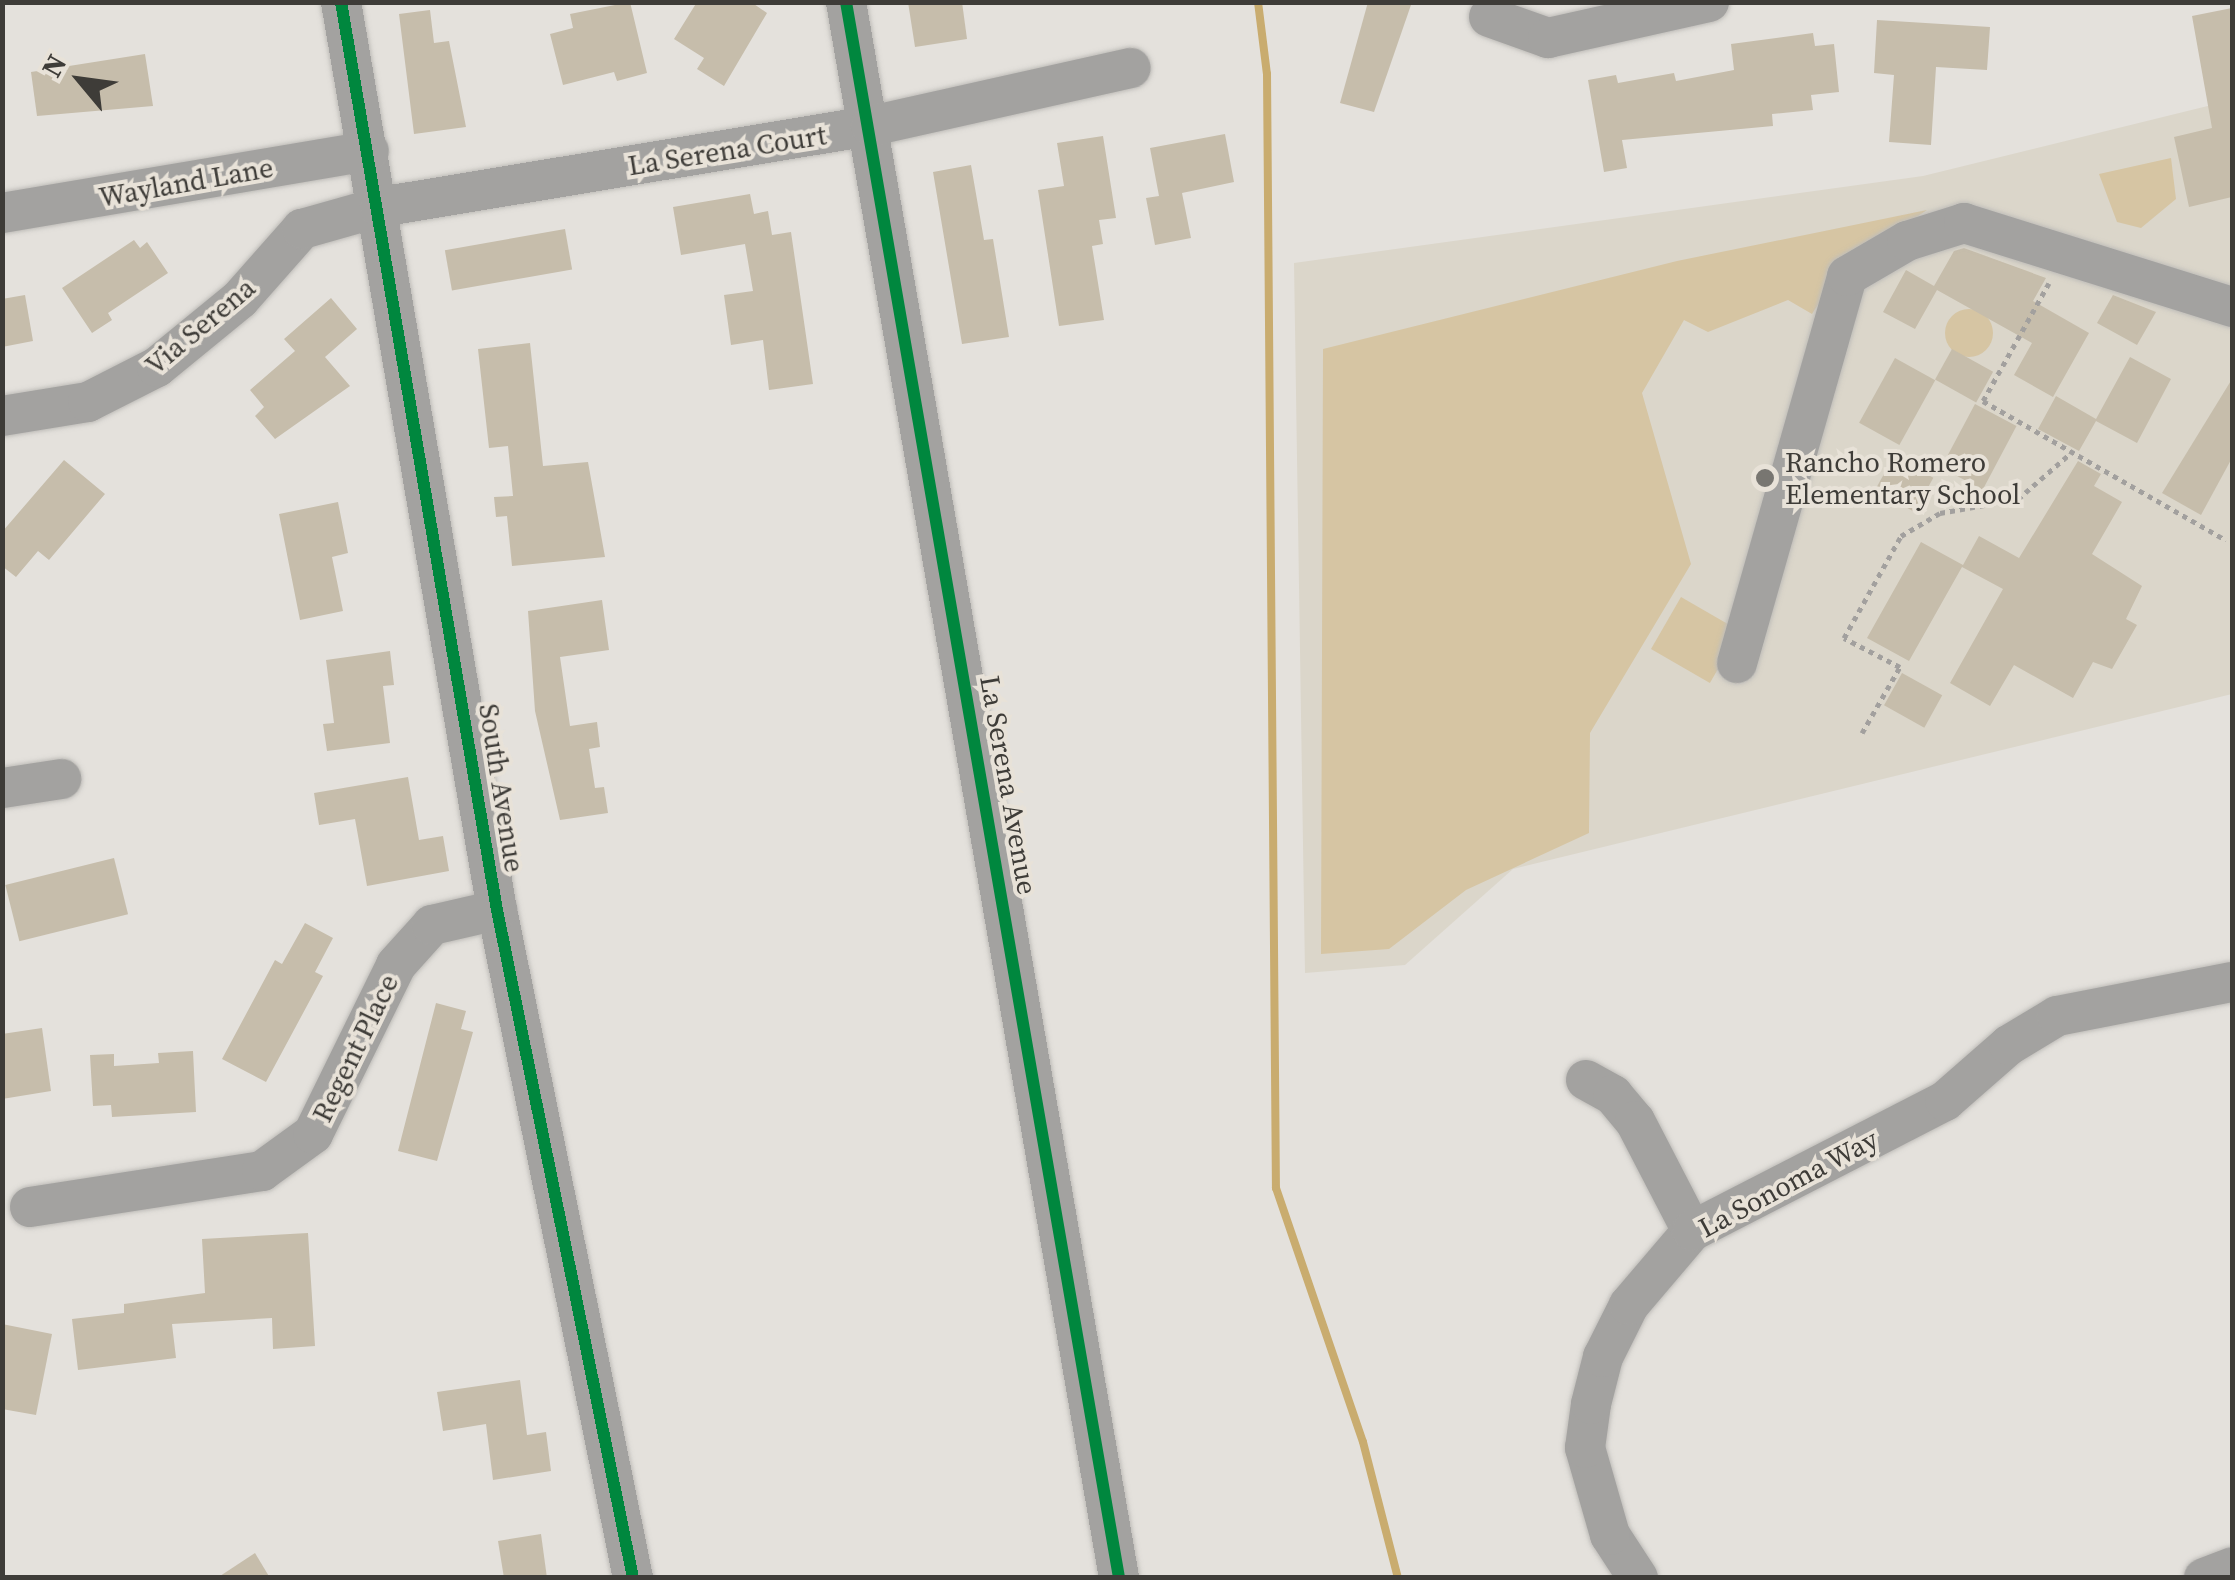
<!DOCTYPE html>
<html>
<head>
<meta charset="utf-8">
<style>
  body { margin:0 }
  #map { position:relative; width:2235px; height:1580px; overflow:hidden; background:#e4e1dc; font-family:"Source Serif 4",serif }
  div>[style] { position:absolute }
  .built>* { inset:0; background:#dbd6ca }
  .green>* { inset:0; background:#d6c5a3; transform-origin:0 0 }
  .round { border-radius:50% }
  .stream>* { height:8px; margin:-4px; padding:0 4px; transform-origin:4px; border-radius:4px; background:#c9ac6f }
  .building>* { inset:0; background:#c6bdab; transform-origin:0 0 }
  .path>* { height:5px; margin-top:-2.5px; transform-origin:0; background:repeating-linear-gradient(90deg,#a2a09e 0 5px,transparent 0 10px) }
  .roads { filter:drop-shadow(0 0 2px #bfbdb9) drop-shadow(0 0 2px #bfbdb9) }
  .minor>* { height:40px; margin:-20px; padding:0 20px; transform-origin:20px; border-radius:20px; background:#a3a2a0 }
  .cycleway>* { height:12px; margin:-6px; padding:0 6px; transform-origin:6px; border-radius:6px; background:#00873e }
  .dots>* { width:28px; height:28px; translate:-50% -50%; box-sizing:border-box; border:5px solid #e8e2d8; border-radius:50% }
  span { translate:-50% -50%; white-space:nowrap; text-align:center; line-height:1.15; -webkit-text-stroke:8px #e8e2d8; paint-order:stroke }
  .street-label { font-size:28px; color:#3e3c38 }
  .poi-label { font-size:28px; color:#3e3c38 }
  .left { translate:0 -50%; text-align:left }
  .frame { position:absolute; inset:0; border:5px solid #3e3c38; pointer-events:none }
  .north { position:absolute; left:30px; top:30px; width:100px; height:100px; -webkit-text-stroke:8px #e8e2d8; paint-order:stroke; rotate:299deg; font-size:28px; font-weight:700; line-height:40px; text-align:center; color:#3e3c38 }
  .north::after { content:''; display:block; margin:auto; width:35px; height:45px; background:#3e3c38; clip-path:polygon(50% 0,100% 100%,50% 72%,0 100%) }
</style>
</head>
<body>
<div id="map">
  <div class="built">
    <i style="clip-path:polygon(2232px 100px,2232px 694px,1513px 869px,1405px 965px,1305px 973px,1294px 263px,1923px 176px)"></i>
  </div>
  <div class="green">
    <i style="clip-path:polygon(2171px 158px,2176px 199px,2141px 228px,2117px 222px,2099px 174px)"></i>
    <i style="clip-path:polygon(1927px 210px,1842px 267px,1812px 314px,1788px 300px,1708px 332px,1684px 320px,1642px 393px,1691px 564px,1590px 733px,1589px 833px,1466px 890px,1389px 949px,1321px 954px,1323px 349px,1677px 261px)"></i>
    <i class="round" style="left:1945px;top:309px;width:48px;height:48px"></i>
    <i style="left:1681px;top:597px;width:68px;height:60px;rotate:30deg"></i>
  </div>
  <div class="stream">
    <i style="left:1258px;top:2px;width:73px;rotate:82.9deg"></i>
    <i style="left:1267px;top:74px;width:1114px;rotate:89.54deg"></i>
    <i style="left:1276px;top:1188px;width:268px;rotate:71.1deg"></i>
    <i style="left:1363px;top:1442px;width:140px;rotate:75.6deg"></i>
  </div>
  <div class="building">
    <i style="clip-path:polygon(630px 2px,647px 73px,617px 81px,614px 72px,563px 85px,550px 34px,573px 28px,570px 14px)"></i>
    <i style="clip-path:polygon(697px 2px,751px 2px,767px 13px,724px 86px,697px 69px,704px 58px,674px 39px)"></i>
    <i style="clip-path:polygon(908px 2px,962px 2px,967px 39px,915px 47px)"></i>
    <i style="clip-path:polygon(1368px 2px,1412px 2px,1374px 112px,1340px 103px)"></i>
    <i style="clip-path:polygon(2232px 8px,2232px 197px,2189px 207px,2174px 137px,2212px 128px,2192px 16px)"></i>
    <i style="clip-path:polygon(430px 10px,434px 43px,449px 41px,466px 127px,414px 134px,399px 14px)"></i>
    <i style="clip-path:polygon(1877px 20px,1990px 27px,1987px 70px,1936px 67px,1931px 145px,1889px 142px,1894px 75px,1874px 73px)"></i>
    <i style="clip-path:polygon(1813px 33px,1815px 46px,1834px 44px,1839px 92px,1811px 95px,1813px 110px,1772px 114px,1773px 126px,1622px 140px,1627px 168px,1604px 172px,1588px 80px,1616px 75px,1618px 83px,1674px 73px,1676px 81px,1734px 70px,1731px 44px)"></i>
    <i style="clip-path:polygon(145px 54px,153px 106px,37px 116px,31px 72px)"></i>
    <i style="clip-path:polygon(1225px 134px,1234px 182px,1182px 193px,1191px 238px,1155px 245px,1146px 198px,1159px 196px,1150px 148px)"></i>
    <i style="clip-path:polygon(1103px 136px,1116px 218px,1099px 220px,1103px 244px,1092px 246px,1104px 320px,1059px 326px,1038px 190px,1064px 186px,1057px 143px)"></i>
    <i style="clip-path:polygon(971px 165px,984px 240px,993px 239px,1009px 337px,962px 344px,933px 172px)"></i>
    <i style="clip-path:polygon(750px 194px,754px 214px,768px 211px,772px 235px,791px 232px,813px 384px,769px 390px,763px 340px,731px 345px,724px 295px,753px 291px,745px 244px,681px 255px,673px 207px)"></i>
    <i style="left:565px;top:229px;width:41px;height:122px;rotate:80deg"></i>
    <i style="clip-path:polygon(134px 240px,140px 248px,147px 242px,168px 273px,108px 313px,112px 320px,92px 333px,62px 288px)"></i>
    <i style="clip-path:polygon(1964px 248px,2046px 278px,2033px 301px,2089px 333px,2053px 397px,2014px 375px,2032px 343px,1937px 290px,1915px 329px,1883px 312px,1906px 270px,1934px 286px,1954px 251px)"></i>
    <i style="clip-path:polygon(25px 295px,33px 341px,2px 347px,2px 299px)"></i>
    <i style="clip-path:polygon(2113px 295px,2156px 312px,2137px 345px,2097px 323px)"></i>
    <i style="clip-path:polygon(331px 298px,357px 329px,325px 357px,350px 386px,275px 439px,255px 416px,264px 407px,250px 390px,295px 351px,284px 339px)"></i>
    <i style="clip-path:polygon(530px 343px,543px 466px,588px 462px,605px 557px,512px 566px,507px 516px,496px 517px,494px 497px,513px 496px,508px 446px,489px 448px,478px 349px)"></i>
    <i style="left:1952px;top:349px;width:47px;height:35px;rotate:29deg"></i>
    <i style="clip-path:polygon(2130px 357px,2171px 379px,2137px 443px,2096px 421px,2079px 451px,2038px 429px,2056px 396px,2096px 419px)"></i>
    <i style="left:1895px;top:358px;width:46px;height:74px;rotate:29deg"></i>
    <i style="clip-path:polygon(2232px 379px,2232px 458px,2201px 515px,2162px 493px)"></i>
    <i style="left:1975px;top:404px;width:47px;height:72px;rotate:28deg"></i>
    <i style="left:1894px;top:456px;width:45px;height:39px;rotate:29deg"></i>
    <i style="clip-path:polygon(64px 460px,105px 494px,49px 560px,38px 551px,16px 577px,2px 566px,2px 532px)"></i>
    <i style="clip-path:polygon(2078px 461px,2101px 474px,2094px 486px,2122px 502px,2092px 554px,2142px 586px,2126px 619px,2137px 625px,2112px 669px,2093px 662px,2073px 698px,2014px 665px,1990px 706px,1950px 683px,2003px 589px,1962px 567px,1909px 661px,1867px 638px,1921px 542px,1963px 565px,1979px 536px,2019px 558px)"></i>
    <i style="clip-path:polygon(338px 502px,348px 553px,332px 557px,343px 611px,300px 620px,279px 514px)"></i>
    <i style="clip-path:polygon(602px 600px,609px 650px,560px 657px,570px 726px,597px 722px,600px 747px,589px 749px,595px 788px,604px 787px,608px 813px,560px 820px,535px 711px,528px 611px)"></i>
    <i style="clip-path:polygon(390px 651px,394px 685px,383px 686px,390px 743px,327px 751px,323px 724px,334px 723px,326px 660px)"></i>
    <i style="left:1902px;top:673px;width:46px;height:37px;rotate:29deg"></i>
    <i style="clip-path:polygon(408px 777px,419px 840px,443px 836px,449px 871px,367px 886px,355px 819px,319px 825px,314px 793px)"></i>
    <i style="left:114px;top:858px;width:58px;height:112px;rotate:76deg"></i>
    <i style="clip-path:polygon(305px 923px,333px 938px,315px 972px,323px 976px,266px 1082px,222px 1059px,275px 960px,282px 964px)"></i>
    <i style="clip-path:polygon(436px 1003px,466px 1011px,461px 1029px,473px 1032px,437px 1161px,398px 1151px)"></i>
    <i style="clip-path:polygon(42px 1028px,51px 1091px,2px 1099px,2px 1034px)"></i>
    <i style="clip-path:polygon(193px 1051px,196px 1112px,112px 1117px,111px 1105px,93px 1106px,90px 1055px,114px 1054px,114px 1066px,159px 1063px,158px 1053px)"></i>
    <i style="clip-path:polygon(308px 1233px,315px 1346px,273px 1349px,272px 1318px,172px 1324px,176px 1358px,78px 1370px,72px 1319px,124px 1313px,124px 1304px,205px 1293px,202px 1239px)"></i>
    <i style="clip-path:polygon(2px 1324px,52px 1334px,36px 1415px,2px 1409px)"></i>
    <i style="clip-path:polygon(520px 1380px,527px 1435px,546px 1432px,551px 1471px,493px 1480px,486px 1424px,443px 1431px,437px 1392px)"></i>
    <i style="clip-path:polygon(541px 1534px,547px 1578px,504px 1578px,498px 1541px)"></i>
    <i style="clip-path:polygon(255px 1553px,270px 1578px,217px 1578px)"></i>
  </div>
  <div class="path">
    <i style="left:2049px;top:283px;width:135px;rotate:119.2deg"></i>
    <i style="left:1983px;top:401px;width:280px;rotate:29.8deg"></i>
    <i style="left:1862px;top:733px;width:76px;rotate:-60.1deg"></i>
    <i style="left:1900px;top:667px;width:63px;rotate:-152.6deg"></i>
    <i style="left:1844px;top:638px;width:117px;rotate:-60.8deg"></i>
    <i style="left:1901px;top:536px;width:45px;rotate:-30.5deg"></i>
    <i style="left:1940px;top:513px;width:79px;rotate:-10.2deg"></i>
    <i style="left:2018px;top:499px;width:73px;rotate:-41.1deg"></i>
  </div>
  <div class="roads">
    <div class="minor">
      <i style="left:341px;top:2px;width:921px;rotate:80.25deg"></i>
      <i style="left:497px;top:910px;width:682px;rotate:78.49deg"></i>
      <i style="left:846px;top:2px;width:1599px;rotate:80.17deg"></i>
      <i style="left:1489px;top:17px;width:63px;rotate:19.6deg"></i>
      <i style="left:1548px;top:38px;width:165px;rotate:-12.6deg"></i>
      <i style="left:2px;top:213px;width:372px;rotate:-9.6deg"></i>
      <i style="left:2px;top:416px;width:87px;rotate:-9.2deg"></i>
      <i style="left:88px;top:402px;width:77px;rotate:-26.9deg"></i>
      <i style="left:157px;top:367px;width:107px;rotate:-39.3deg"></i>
      <i style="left:240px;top:299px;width:94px;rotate:-48.5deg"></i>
      <i style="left:302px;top:229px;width:81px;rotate:-15.8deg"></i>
      <i style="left:380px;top:207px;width:498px;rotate:-9.4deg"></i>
      <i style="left:871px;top:126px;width:266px;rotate:-12.6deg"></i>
      <i style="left:1737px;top:663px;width:402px;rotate:-74.1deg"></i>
      <i style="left:1847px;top:276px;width:69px;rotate:-30.3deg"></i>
      <i style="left:1907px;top:241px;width:60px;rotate:-17.5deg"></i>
      <i style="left:1964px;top:223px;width:281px;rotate:17.4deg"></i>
      <i style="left:2px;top:788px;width:60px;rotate:-8.7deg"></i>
      <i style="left:1586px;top:1080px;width:31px;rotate:29deg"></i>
      <i style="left:1613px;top:1095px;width:34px;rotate:50deg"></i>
      <i style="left:1635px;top:1121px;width:124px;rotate:62.6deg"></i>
      <i style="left:30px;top:1207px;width:235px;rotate:-8.8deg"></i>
      <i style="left:262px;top:1171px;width:63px;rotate:-36deg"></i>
      <i style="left:313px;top:1134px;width:188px;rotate:-63.8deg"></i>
      <i style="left:396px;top:965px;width:54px;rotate:-48deg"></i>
      <i style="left:432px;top:925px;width:67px;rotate:-13deg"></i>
      <i style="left:1638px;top:1578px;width:51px;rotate:-123.1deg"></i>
      <i style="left:1610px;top:1535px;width:91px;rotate:-106deg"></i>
      <i style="left:1585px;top:1448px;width:44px;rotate:-82.2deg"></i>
      <i style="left:1591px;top:1404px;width:49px;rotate:-75.7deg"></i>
      <i style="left:1603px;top:1357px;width:58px;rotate:-63.4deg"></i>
      <i style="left:1629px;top:1305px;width:97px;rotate:-49.6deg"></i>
      <i style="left:1692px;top:1231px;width:284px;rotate:-27.2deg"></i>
      <i style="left:1945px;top:1101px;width:85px;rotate:-41.2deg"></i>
      <i style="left:2009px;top:1045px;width:56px;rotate:-31.1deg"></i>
      <i style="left:2057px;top:1016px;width:178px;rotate:-11deg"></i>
      <i style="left:2204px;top:1578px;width:30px;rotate:-21deg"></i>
    </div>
  </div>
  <div class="cycleway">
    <i style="left:341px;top:2px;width:921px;rotate:80.25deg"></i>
    <i style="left:497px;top:910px;width:682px;rotate:78.49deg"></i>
    <i style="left:846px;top:2px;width:1599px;rotate:80.17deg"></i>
  </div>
  <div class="dots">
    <i style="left:1765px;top:478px;background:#787671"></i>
  </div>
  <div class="street-label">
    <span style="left:727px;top:150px;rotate:-9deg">La Serena Court</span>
    <span style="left:186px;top:182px;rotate:-10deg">Wayland Lane</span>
    <span style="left:200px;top:326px;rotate:-40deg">Via Serena</span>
    <span style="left:1009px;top:785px;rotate:80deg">La Serena Avenue</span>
    <span style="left:502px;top:788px;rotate:81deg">South Avenue</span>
    <span style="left:355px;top:1048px;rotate:-64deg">Regent Place</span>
    <span style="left:1788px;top:1183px;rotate:-28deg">La Sonoma Way</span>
  </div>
  <div class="poi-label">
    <span class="left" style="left:1785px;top:478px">Rancho Romero<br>Elementary School</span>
  </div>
  <div class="frame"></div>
  <div class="north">N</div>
</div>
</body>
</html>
